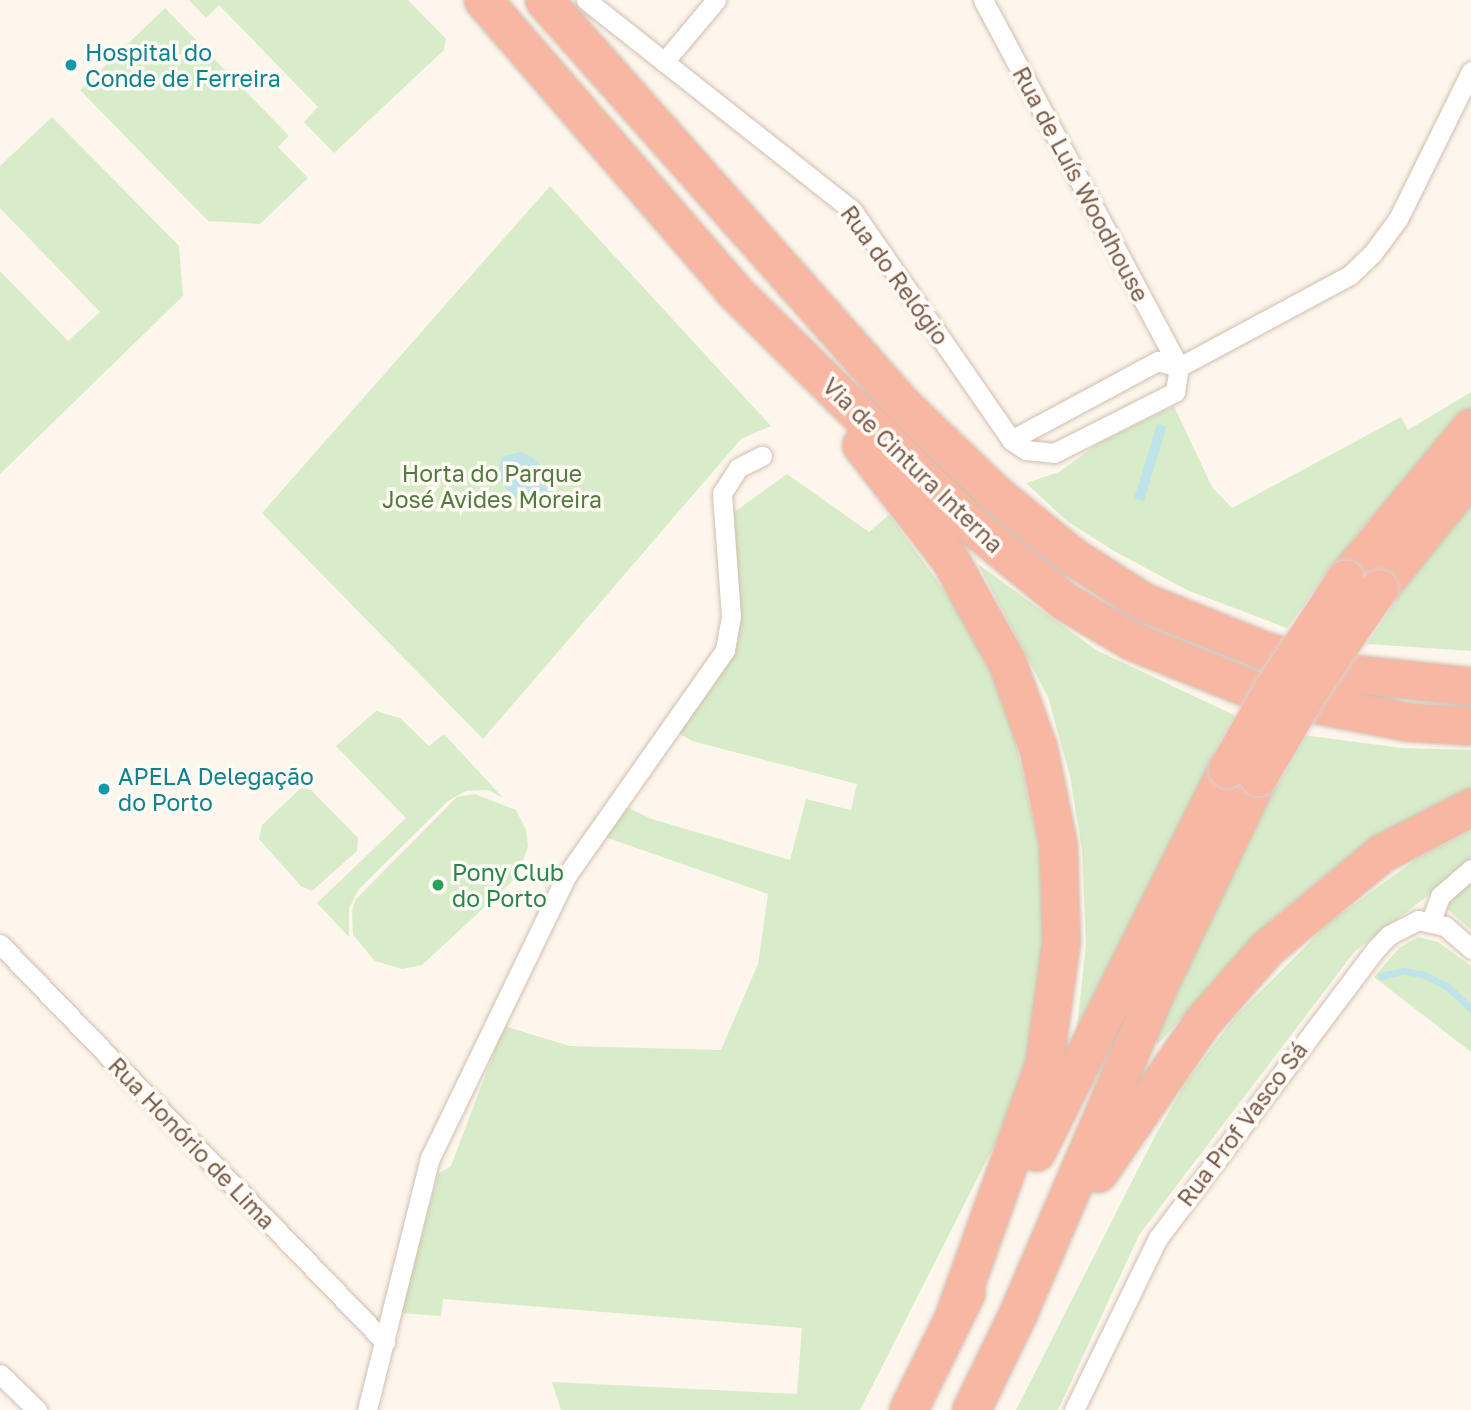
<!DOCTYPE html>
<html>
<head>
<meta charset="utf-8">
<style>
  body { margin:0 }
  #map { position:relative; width:1471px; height:1410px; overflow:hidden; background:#fdf6ec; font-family:"Golos Text",sans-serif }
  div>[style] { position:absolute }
  .green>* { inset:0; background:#d8ecc9 }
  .water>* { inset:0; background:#bfe3e8; transform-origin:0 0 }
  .stream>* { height:7px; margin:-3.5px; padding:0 3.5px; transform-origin:3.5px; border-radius:3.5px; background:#bfe3e8 }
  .roads { filter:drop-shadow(0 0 2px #d1beb0) drop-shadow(0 0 2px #d1beb0) }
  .street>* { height:19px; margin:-9.5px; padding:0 9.5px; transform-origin:9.5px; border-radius:9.5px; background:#fff }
  .highway>* { height:37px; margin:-18.5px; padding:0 18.5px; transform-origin:18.5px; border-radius:18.5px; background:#f7b7a3 }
  .bridges { filter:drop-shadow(0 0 2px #dad1cd) drop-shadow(0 0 2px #dad1cd) }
  .highway-bridge>* { height:37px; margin:-18.5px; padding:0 18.5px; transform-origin:18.5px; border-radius:18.5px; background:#f7b7a3 }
  .dots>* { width:19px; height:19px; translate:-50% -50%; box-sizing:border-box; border:4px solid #fffaf3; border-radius:50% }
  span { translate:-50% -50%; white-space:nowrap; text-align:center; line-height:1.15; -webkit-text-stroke:7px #fffaf3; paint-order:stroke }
  .culture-label { font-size:23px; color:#0d838f }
  .left { translate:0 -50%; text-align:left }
  .street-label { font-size:23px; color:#7a5c4d }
  .park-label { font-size:23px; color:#537a41 }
  .leisure-label { font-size:23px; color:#27864d }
</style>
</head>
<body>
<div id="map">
  <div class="green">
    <i style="clip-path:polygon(189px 0,408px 0,446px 39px,444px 50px,334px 153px,304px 122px,318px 107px,219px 5px,206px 18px)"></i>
    <i style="clip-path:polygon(165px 8px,289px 136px,278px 147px,308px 178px,260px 224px,208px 221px,80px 90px)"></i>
    <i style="clip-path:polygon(52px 117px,179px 246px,183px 296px,0 474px,0 271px,68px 341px,100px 312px,0 208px,0 166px)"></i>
    <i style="clip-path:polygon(550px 186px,771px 426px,741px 439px,483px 739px,262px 513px)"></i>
    <i style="clip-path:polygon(1471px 392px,1471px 408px,1362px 528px,1287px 628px,1189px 591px,1114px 551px,1067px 521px,1026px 483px,1059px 472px,1099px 443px,1174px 406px,1212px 487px,1232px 508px,1401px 417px,1408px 430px)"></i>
    <i style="clip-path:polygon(787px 474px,869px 532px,889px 515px,950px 598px,983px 653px,1008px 709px,1040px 850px,1045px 937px,1028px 1054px,1008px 1118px,860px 1410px,561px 1410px,552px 1382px,797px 1394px,802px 1328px,443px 1299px,441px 1316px,401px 1313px,438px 1174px,451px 1166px,504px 1026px,570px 1046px,721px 1050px,758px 964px,768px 894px,602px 836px,626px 807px,652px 819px,790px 860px,806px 799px,851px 810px,857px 784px,692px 741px,673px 730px,726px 659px,726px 518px)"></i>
    <i style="clip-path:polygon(1471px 505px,1471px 651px,1367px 644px,1403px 589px)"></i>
    <i style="clip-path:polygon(978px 564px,1096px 650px,1236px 716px,1076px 1037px,1086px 944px,1082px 849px,1070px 776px,1048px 697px)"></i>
    <i style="clip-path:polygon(376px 711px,400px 718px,429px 746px,444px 734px,503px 798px,488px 790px,466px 791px,448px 801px,359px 889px,349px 908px,349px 937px,317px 903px,406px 818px,336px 746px)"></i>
    <i style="clip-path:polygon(1303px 735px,1402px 748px,1471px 750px,1471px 792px,1352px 854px,1272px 919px,1157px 1045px,1156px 1035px,1187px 959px)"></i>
    <i style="clip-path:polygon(301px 788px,311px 790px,358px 838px,357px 851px,312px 891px,301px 886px,259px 839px,262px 825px)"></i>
    <i style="clip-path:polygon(475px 794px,516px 810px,526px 830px,528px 846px,518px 876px,422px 965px,402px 969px,375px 961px,353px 935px,352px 910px,356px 899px,457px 797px)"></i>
    <i style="clip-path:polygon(1471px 831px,1471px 863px,1355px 951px,1139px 1235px,1058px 1410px,1016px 1410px,1154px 1138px,1187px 1081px,1235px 1017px,1330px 922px,1418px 858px)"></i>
    <i style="clip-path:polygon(1471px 875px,1471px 930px,1445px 907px,1448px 895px)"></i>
    <i style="clip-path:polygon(1418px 937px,1438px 942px,1471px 966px,1471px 1052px,1374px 977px,1399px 948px)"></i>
  </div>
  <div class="water">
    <i style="left:1157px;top:424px;width:10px;height:78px;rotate:17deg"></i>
    <i style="clip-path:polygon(521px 452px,534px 458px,553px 485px,553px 497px,543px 502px,513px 496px,505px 487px,498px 477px,500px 462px,503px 456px)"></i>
  </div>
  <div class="stream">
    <i style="left:1381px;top:976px;width:23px;rotate:-13deg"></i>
    <i style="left:1403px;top:971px;width:20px;rotate:9deg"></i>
    <i style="left:1423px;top:974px;width:27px;rotate:27deg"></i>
    <i style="left:1447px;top:986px;width:33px;rotate:44deg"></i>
  </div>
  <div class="roads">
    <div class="street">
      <i style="left:586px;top:0;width:339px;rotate:38.3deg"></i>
      <i style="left:852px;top:210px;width:280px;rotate:55.3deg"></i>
      <i style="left:1011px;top:440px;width:18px;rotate:34deg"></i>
      <i style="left:1026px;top:450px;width:28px;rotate:6deg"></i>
      <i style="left:1054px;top:453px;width:136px;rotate:-26.8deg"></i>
      <i style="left:1175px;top:392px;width:25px;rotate:-81deg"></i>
      <i style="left:1179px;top:367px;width:416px;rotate:-118.1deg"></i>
      <i style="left:664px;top:62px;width:81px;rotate:-50deg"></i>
      <i style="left:1179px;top:367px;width:194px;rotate:-28.3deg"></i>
      <i style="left:1350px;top:275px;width:30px;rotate:-44deg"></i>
      <i style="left:1372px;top:254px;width:44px;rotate:-53.4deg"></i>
      <i style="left:1398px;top:219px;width:165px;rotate:-63.7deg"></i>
      <i style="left:1011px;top:440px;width:167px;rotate:-28.3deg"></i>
      <i style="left:1158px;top:361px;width:22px;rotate:16deg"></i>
      <i style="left:1431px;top:921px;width:27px;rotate:-70deg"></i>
      <i style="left:1440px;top:896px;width:41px;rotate:-41.1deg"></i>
      <i style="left:0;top:944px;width:554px;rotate:45.95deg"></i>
      <i style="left:0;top:1374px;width:52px;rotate:44.2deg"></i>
      <i style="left:367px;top:1410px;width:260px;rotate:-76deg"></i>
      <i style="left:430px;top:1158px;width:314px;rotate:-64.2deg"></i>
      <i style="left:567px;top:875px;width:275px;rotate:-54.9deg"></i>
      <i style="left:725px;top:650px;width:35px;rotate:-80deg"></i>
      <i style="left:731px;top:616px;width:123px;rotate:-94.2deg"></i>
      <i style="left:722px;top:493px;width:30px;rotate:-57deg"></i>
      <i style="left:738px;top:468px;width:27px;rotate:-27deg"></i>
      <i style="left:1074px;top:1410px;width:191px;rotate:-64deg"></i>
      <i style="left:1158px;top:1238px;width:359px;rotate:-53deg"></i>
      <i style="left:1374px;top:951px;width:22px;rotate:-47deg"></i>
      <i style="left:1389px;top:935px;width:33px;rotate:-27deg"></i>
      <i style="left:1418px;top:920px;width:28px;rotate:13deg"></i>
      <i style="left:1445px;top:926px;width:35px;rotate:41deg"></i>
    </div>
    <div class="highway">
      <i style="left:483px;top:0;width:384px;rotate:49.2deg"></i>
      <i style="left:734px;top:291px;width:332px;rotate:44.6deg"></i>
      <i style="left:970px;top:524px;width:122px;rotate:39.3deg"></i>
      <i style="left:1064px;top:601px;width:79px;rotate:30.5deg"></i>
      <i style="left:1132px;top:641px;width:141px;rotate:22deg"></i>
      <i style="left:1263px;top:694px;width:148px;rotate:10.9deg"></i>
      <i style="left:1408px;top:722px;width:63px;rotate:3.6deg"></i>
      <i style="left:544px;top:0;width:540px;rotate:48.45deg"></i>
      <i style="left:902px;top:404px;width:130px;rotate:43.8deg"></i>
      <i style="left:996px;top:494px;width:98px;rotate:39.2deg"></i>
      <i style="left:1072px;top:556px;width:85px;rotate:32.6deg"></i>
      <i style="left:1144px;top:602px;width:128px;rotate:22deg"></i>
      <i style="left:1263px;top:650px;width:77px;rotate:16.6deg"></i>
      <i style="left:1337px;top:672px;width:135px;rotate:6deg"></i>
      <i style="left:861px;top:445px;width:143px;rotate:52.1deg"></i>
      <i style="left:949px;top:558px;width:119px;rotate:60.9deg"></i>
      <i style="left:1007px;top:662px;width:91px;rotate:70.2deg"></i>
      <i style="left:1038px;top:748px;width:99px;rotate:78.3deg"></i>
      <i style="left:1058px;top:845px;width:96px;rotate:88.2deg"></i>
      <i style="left:1061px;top:941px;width:124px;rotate:97.9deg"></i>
      <i style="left:1044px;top:1064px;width:264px;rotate:109.7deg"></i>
      <i style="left:1345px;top:579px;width:197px;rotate:-50.3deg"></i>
      <i style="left:1379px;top:588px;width:146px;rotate:-51.1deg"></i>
      <i style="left:1036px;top:1152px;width:428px;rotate:-63.5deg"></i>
      <i style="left:1098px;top:1173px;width:183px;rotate:-55.4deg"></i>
      <i style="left:1202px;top:1022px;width:98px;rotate:-48.7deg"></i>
      <i style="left:1267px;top:948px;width:149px;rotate:-39.6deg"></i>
      <i style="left:1382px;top:853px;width:100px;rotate:-27.3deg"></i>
      <i style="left:908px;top:1410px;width:131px;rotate:-63.8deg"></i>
      <i style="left:971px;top:1410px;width:108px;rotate:-64.1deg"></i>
      <i style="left:1018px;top:1313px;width:353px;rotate:-66.8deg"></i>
      <i style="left:1157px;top:988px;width:234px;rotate:-64.4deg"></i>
    </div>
  </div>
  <div class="bridges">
    <div class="highway-bridge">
      <i style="left:1227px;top:769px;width:93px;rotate:-60.4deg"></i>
      <i style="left:1273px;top:688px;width:131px;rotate:-56.6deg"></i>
      <i style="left:1258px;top:777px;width:104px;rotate:-59.5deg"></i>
      <i style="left:1311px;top:687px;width:120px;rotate:-55.5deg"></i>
    </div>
  </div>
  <div class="dots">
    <i style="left:71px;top:65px;background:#0f9aa8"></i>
    <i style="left:104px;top:789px;background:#0f9aa8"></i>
    <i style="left:438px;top:885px;background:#2e9e5b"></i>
  </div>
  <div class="culture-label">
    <span class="left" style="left:85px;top:65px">Hospital do<br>Conde de Ferreira</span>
    <span class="left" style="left:118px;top:789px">APELA Delegação<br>do Porto</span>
  </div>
  <div class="street-label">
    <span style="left:1081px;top:184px;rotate:62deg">Rua de Luís Woodhouse</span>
    <span style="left:895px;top:275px;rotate:54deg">Rua do Relógio</span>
    <span style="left:913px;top:465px;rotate:44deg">Via de Cintura Interna</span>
    <span style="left:1242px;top:1124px;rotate:-53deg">Rua Prof Vasco Sá</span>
    <span style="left:192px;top:1143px;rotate:46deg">Rua Honório de Lima</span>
  </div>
  <div class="park-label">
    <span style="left:492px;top:486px">Horta do Parque<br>José Avides Moreira</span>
  </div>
  <div class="leisure-label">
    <span class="left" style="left:452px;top:885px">Pony Club<br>do Porto</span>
  </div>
</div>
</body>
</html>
